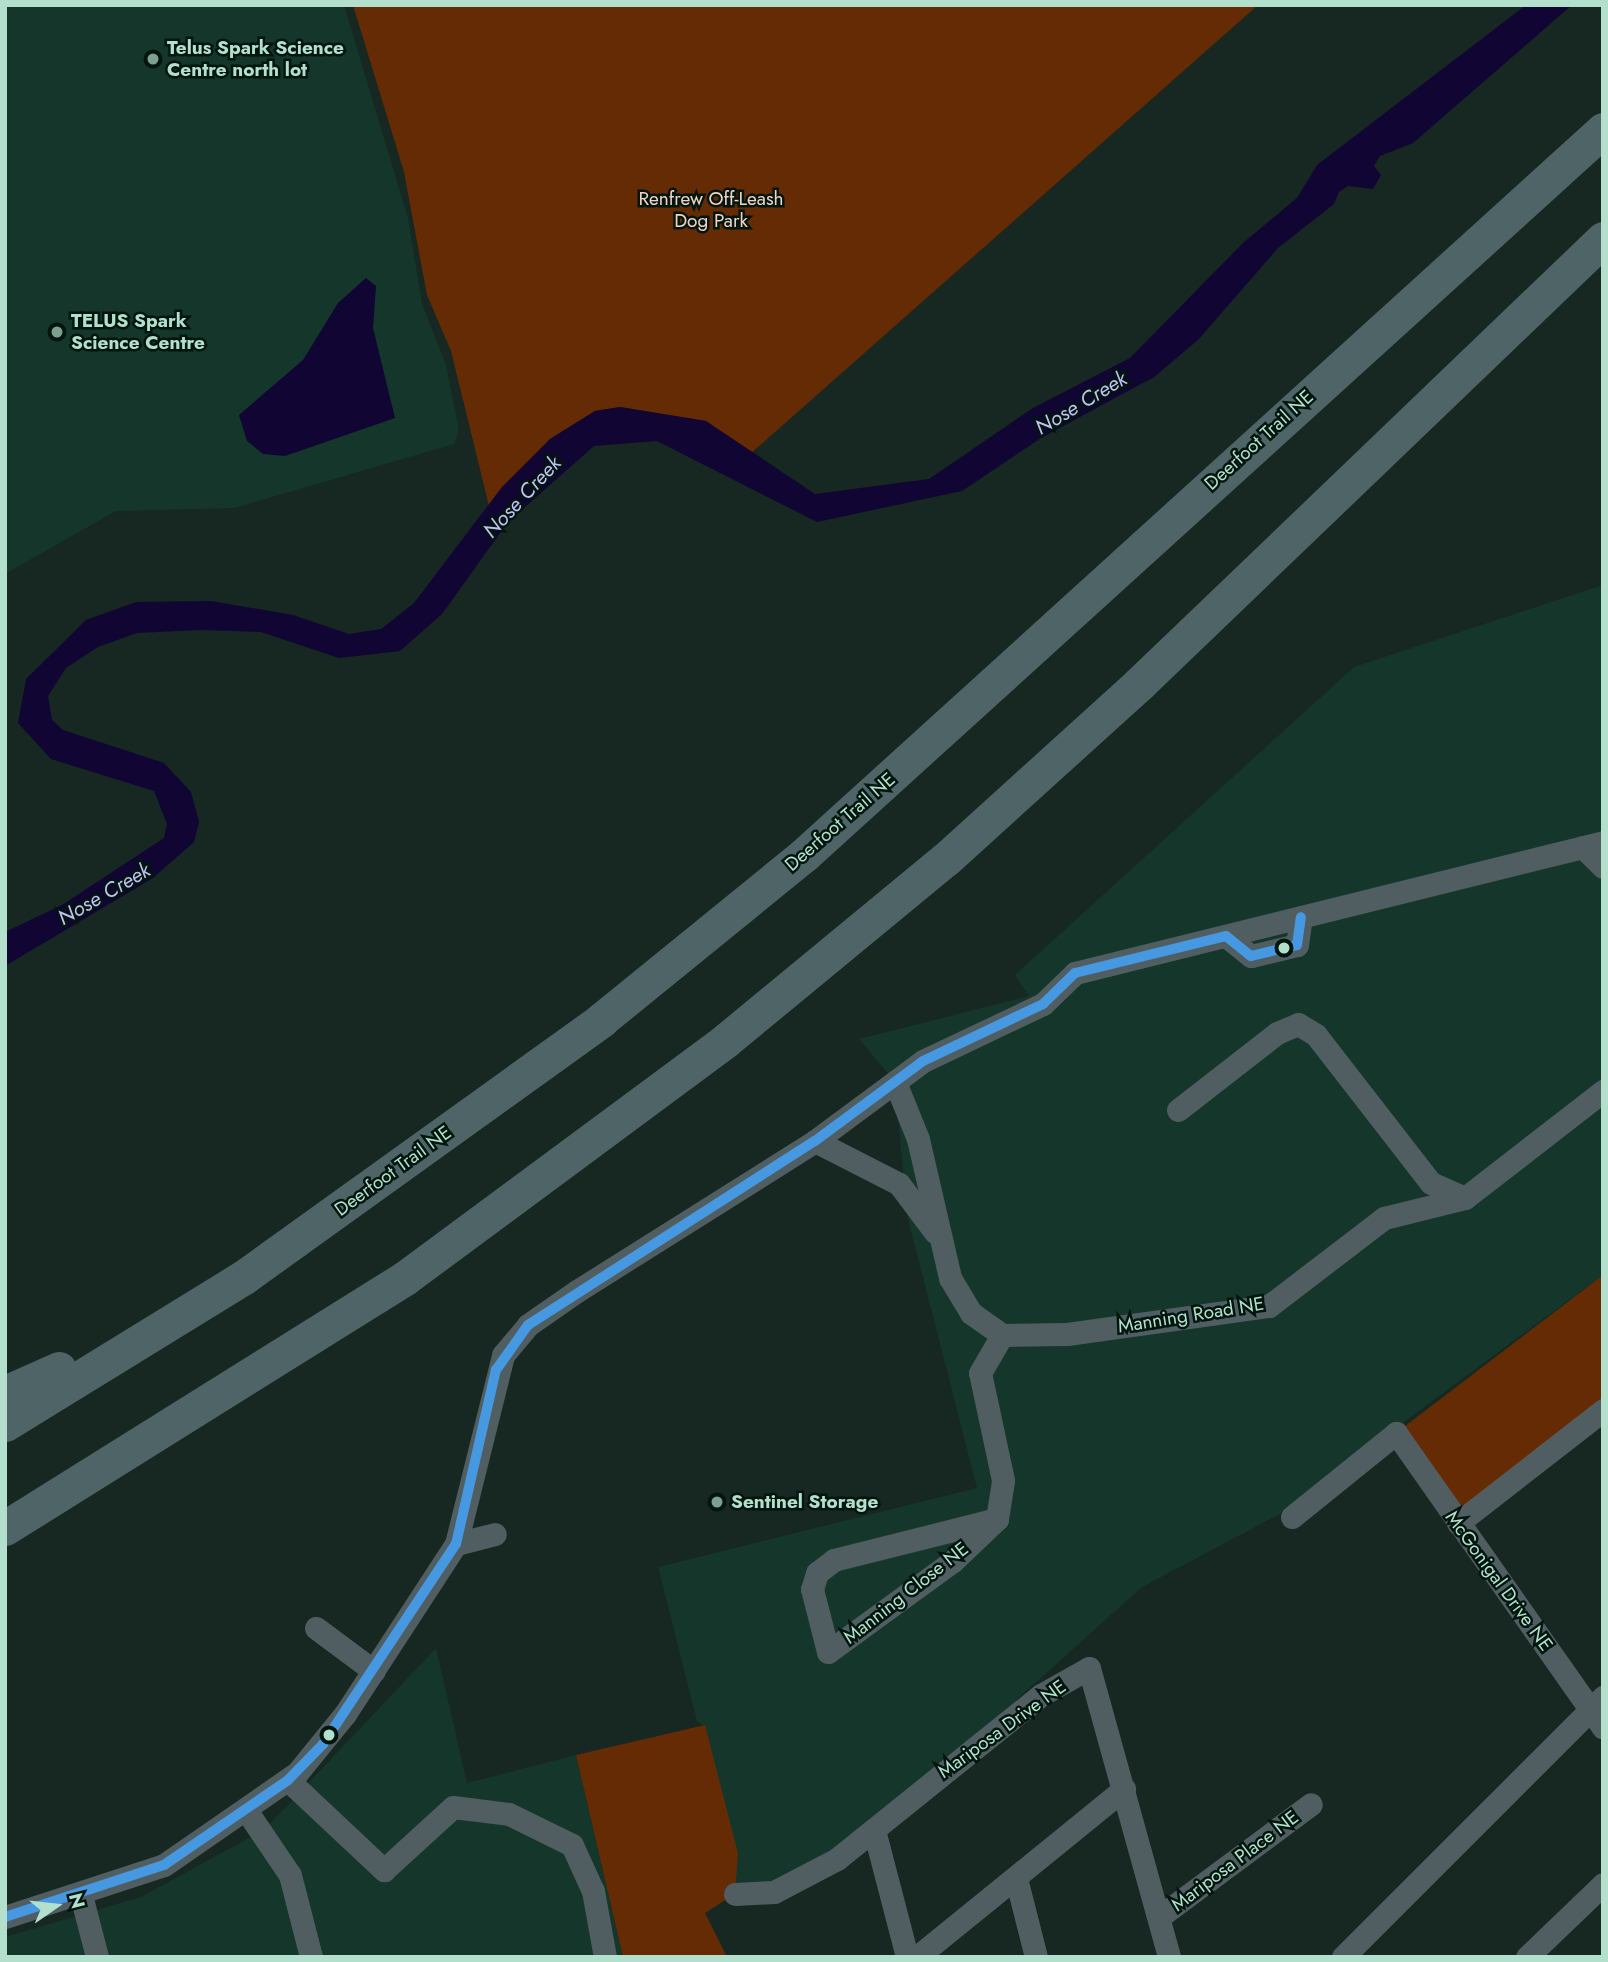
<!DOCTYPE html>
<html>
<head>
<meta charset="utf-8">
<style>
  body { margin:0 }
  #map { position:relative; width:1608px; height:1962px; overflow:hidden; background:#162821; font-family:Jost,sans-serif }
  div>[style] { position:absolute }
  .built>* { inset:0; background:#15362a }
  .green>* { inset:0; background:#652b04 }
  .water>* { inset:0; background:#110534 }
  .minor>* { height:23px; margin:-11.5px; padding:0 11.5px; transform-origin:11.5px; border-radius:11.5px; background:#505e61 }
  .highway>* { height:35px; margin:-17.5px; padding:0 17.5px; transform-origin:17.5px; border-radius:17.5px; background:#4e6466 }
  .bus-1>* { height:10px; margin:-5px; padding:0 5px; transform-origin:5px; border-radius:5px; background:#4699e1 }
  .dots>* { width:19px; height:19px; translate:-50% -50%; box-sizing:border-box; border:4px solid #02150e; border-radius:50% }
  span { translate:-50% -50%; white-space:nowrap; text-align:center; line-height:1.15; -webkit-text-stroke:5px #02150e; paint-order:stroke }
  .poi-label { font-size:19px; color:#b3e0cc; font-weight:700 }
  .left { translate:0 -50%; text-align:left }
  .park-label { font-size:19px; color:#f0d3c5 }
  .street-label { font-size:19px; color:#b3e0cc }
  .water-label { font-size:21px; color:#c2bff5; font-style:italic }
  .frame { position:absolute; inset:0; border:7px solid #b3e0cc; pointer-events:none }
  .north { position:absolute; left:21px; top:1871px; width:70px; height:70px; -webkit-text-stroke:5px #02150e; paint-order:stroke; rotate:76deg; font-size:19px; font-weight:700; line-height:28px; text-align:center; color:#b3e0cc }
  .north::after { content:''; display:block; margin:auto; width:24px; height:32px; background:#b3e0cc; clip-path:polygon(50% 0,100% 100%,50% 72%,0 100%) }
</style>
</head>
<body>
<div id="map">
  <div class="built">
    <i style="clip-path:polygon(5px 5px,344px 5px,408px 218px,422px 304px,446px 365px,459px 430px,454px 444px,234px 508px,116px 511px,5px 574px)"></i>
    <i style="clip-path:polygon(1603px 585px,1603px 1275px,1278px 1515px,1142px 1587px,893px 1811px,774px 1892px,735px 1894px,705px 1726px,697px 1721px,658px 1567px,977px 1488px,907px 1215px,895px 1082px,859px 1039px,1029px 996px,1015px 975px,1354px 667px)"></i>
    <i style="clip-path:polygon(436px 1648px,467px 1783px,576px 1755px,623px 1957px,5px 1957px,5px 1937px,141px 1897px,265px 1829px)"></i>
  </div>
  <div class="green">
    <i style="clip-path:polygon(353px 5px,1258px 5px,750px 454px,706px 421px,620px 407px,595px 411px,550px 439px,489px 506px,451px 351px,427px 295px,404px 172px)"></i>
    <i style="clip-path:polygon(1603px 1275px,1603px 1410px,1458px 1523px,1396px 1433px)"></i>
    <i style="clip-path:polygon(705px 1725px,738px 1853px,735px 1894px,705px 1913px,727px 1957px,623px 1957px,576px 1755px)"></i>
  </div>
  <div class="water">
    <i style="clip-path:polygon(1526px 5px,1572px 5px,1413px 143px,1380px 156px,1374px 166px,1381px 175px,1373px 189px,1348px 186px,1339px 192px,1334px 204px,1278px 248px,1198px 340px,1154px 377px,1041px 438px,962px 491px,817px 522px,657px 441px,594px 446px,508px 522px,442px 614px,400px 651px,339px 658px,261px 632px,200px 630px,137px 633px,98px 647px,66px 668px,48px 696px,52px 720px,63px 730px,164px 763px,191px 792px,199px 822px,194px 842px,153px 878px,5px 966px,5px 932px,62px 905px,164px 838px,167px 824px,154px 791px,51px 759px,18px 723px,26px 679px,86px 620px,136px 602px,211px 601px,293px 615px,349px 634px,381px 629px,414px 603px,502px 487px,550px 439px,595px 411px,620px 407px,706px 421px,815px 494px,929px 479px,1033px 408px,1130px 358px,1243px 243px,1297px 198px,1317px 165px)"></i>
    <i style="clip-path:polygon(366px 278px,376px 286px,373px 328px,395px 418px,285px 456px,263px 454px,247px 441px,239px 415px,303px 360px,338px 303px)"></i>
  </div>
  <div class="minor">
    <i style="left:1583px;top:847px;width:28px;rotate:45deg"></i>
    <i style="left:1226px;top:936px;width:32px;rotate:39deg"></i>
    <i style="left:1251px;top:956px;width:47px;rotate:-13.4deg"></i>
    <i style="left:1297px;top:945px;width:28px;rotate:-82deg"></i>
    <i style="left:895px;top:1082px;width:61px;rotate:68deg"></i>
    <i style="left:918px;top:1139px;width:143px;rotate:77deg"></i>
    <i style="left:950px;top:1278px;width:41px;rotate:59deg"></i>
    <i style="left:971px;top:1313px;width:38px;rotate:35deg"></i>
    <i style="left:1002px;top:1335px;width:65px;rotate:-0.9deg"></i>
    <i style="left:1067px;top:1334px;width:204px;rotate:-7.9deg"></i>
    <i style="left:1269px;top:1306px;width:145px;rotate:-37.4deg"></i>
    <i style="left:1384px;top:1218px;width:83px;rotate:-13.9deg"></i>
    <i style="left:1465px;top:1198px;width:175px;rotate:-37.8deg"></i>
    <i style="left:1178px;top:1110px;width:125px;rotate:-37.9deg"></i>
    <i style="left:1277px;top:1033px;width:23px;rotate:-23deg"></i>
    <i style="left:1298px;top:1024px;width:21px;rotate:31deg"></i>
    <i style="left:1316px;top:1035px;width:187px;rotate:52.2deg"></i>
    <i style="left:1431px;top:1183px;width:37px;rotate:24deg"></i>
    <i style="left:815px;top:1141px;width:94px;rotate:27.1deg"></i>
    <i style="left:899px;top:1184px;width:60px;rotate:53.1deg"></i>
    <i style="left:1292px;top:1517px;width:134px;rotate:-38.9deg"></i>
    <i style="left:1396px;top:1433px;width:360px;rotate:54.9deg"></i>
    <i style="left:997px;top:1519px;width:168px;rotate:165.9deg"></i>
    <i style="left:834px;top:1560px;width:21px;rotate:143deg"></i>
    <i style="left:817px;top:1573px;width:17px;rotate:107deg"></i>
    <i style="left:812px;top:1589px;width:65px;rotate:75.7deg"></i>
    <i style="left:828px;top:1652px;width:155px;rotate:-36.1deg"></i>
    <i style="left:953px;top:1561px;width:61px;rotate:-43.7deg"></i>
    <i style="left:997px;top:1519px;width:39px;rotate:-81deg"></i>
    <i style="left:1003px;top:1480px;width:109px;rotate:-102.1deg"></i>
    <i style="left:980px;top:1373px;width:44px;rotate:-59.9deg"></i>
    <i style="left:1458px;top:1523px;width:184px;rotate:-37.9deg"></i>
    <i style="left:456px;top:1544px;width:40px;rotate:-14.4deg"></i>
    <i style="left:316px;top:1628px;width:72px;rotate:36.6deg"></i>
    <i style="left:288px;top:1780px;width:132px;rotate:43.2deg"></i>
    <i style="left:384px;top:1870px;width:93px;rotate:-42.4deg"></i>
    <i style="left:453px;top:1807px;width:56px;rotate:7.1deg"></i>
    <i style="left:509px;top:1814px;width:70px;rotate:26.2deg"></i>
    <i style="left:572px;top:1845px;width:51px;rotate:65.5deg"></i>
    <i style="left:593px;top:1891px;width:67px;rotate:79.7deg"></i>
    <i style="left:246px;top:1810px;width:78px;rotate:55.9deg"></i>
    <i style="left:290px;top:1875px;width:85px;rotate:75.6deg"></i>
    <i style="left:874px;top:1830px;width:131px;rotate:75.4deg"></i>
    <i style="left:1016px;top:1878px;width:81px;rotate:75.8deg"></i>
    <i style="left:735px;top:1894px;width:39px;rotate:-3deg"></i>
    <i style="left:774px;top:1892px;width:71px;rotate:-27.6deg"></i>
    <i style="left:837px;top:1859px;width:262px;rotate:-38.8deg"></i>
    <i style="left:1041px;top:1695px;width:55px;rotate:-29.4deg"></i>
    <i style="left:1089px;top:1668px;width:300px;rotate:74.5deg"></i>
    <i style="left:81px;top:1895px;width:64px;rotate:75.5deg"></i>
    <i style="left:5px;top:1917px;width:167px;rotate:-18.1deg"></i>
    <i style="left:164px;top:1865px;width:162px;rotate:-34.7deg"></i>
    <i style="left:297px;top:1773px;width:76px;rotate:-50.9deg"></i>
    <i style="left:345px;top:1714px;width:203px;rotate:-56.9deg"></i>
    <i style="left:456px;top:1544px;width:195px;rotate:-76deg"></i>
    <i style="left:503px;top:1355px;width:39px;rotate:-50deg"></i>
    <i style="left:528px;top:1325px;width:60px;rotate:-34.8deg"></i>
    <i style="left:577px;top:1291px;width:281px;rotate:-32.2deg"></i>
    <i style="left:815px;top:1141px;width:134px;rotate:-36.5deg"></i>
    <i style="left:923px;top:1061px;width:133px;rotate:-25.4deg"></i>
    <i style="left:1043px;top:1004px;width:45px;rotate:-44.1deg"></i>
    <i style="left:1075px;top:973px;width:544px;rotate:-13.93deg"></i>
    <i style="left:1159px;top:1917px;width:189px;rotate:-36.6deg"></i>
    <i style="left:917px;top:1957px;width:267px;rotate:-39.1deg"></i>
    <i style="left:1343px;top:1957px;width:368px;rotate:-45deg"></i>
    <i style="left:1527px;top:1957px;width:105px;rotate:-43.8deg"></i>
  </div>
  <div class="highway">
    <i style="left:5px;top:1393px;width:59px;rotate:-24deg"></i>
    <i style="left:5px;top:1424px;width:281px;rotate:-31.6deg"></i>
    <i style="left:244px;top:1277px;width:440px;rotate:-35.7deg"></i>
    <i style="left:601px;top:1020px;width:262px;rotate:-39.1deg"></i>
    <i style="left:804px;top:855px;width:1079px;rotate:-42.22deg"></i>
    <i style="left:5px;top:1528px;width:472px;rotate:-32deg"></i>
    <i style="left:405px;top:1278px;width:398px;rotate:-36.5deg"></i>
    <i style="left:725px;top:1041px;width:286px;rotate:-39.5deg"></i>
    <i style="left:946px;top:859px;width:261px;rotate:-42.2deg"></i>
    <i style="left:1139px;top:684px;width:643px;rotate:-43.8deg"></i>
  </div>
  <div class="bus-1">
    <i style="left:5px;top:1917px;width:167px;rotate:-18.1deg"></i>
    <i style="left:164px;top:1865px;width:150px;rotate:-34.4deg"></i>
    <i style="left:288px;top:1780px;width:50px;rotate:-45.8deg"></i>
    <i style="left:323px;top:1744px;width:240px;rotate:-56.4deg"></i>
    <i style="left:456px;top:1544px;width:179px;rotate:-77.1deg"></i>
    <i style="left:496px;top:1370px;width:55px;rotate:-54.6deg"></i>
    <i style="left:528px;top:1325px;width:341px;rotate:-32.7deg"></i>
    <i style="left:815px;top:1141px;width:134px;rotate:-36.5deg"></i>
    <i style="left:923px;top:1061px;width:133px;rotate:-25.4deg"></i>
    <i style="left:1043px;top:1004px;width:45px;rotate:-44.1deg"></i>
    <i style="left:1075px;top:973px;width:155px;rotate:-13.8deg"></i>
    <i style="left:1226px;top:936px;width:32px;rotate:39deg"></i>
    <i style="left:1251px;top:956px;width:47px;rotate:-13.4deg"></i>
    <i style="left:1297px;top:945px;width:28px;rotate:-82deg"></i>
  </div>
  <div class="dots">
    <i style="left:153px;top:59px;background:#7ca090"></i>
    <i style="left:57px;top:332px;background:#7ca090"></i>
    <i style="left:1284px;top:948px;background:#b3e0cc"></i>
    <i style="left:717px;top:1502px;background:#7ca090"></i>
    <i style="left:329px;top:1735px;background:#b3e0cc"></i>
  </div>
  <div class="poi-label">
    <span class="left" style="left:167px;top:59px">Telus Spark Science<br>Centre north lot</span>
    <span class="left" style="left:71px;top:332px">TELUS Spark<br>Science Centre</span>
    <span class="left" style="left:731px;top:1502px">Sentinel Storage</span>
  </div>
  <div class="park-label">
    <span style="left:711px;top:210px">Renfrew Off-Leash<br>Dog Park</span>
  </div>
  <div class="street-label">
    <span style="left:1259px;top:440px;rotate:-42deg">Deerfoot Trail NE</span>
    <span style="left:840px;top:822px;rotate:-41deg">Deerfoot Trail NE</span>
    <span style="left:393px;top:1171px;rotate:-36deg">Deerfoot Trail NE</span>
    <span style="left:1191px;top:1315px;rotate:-9deg">Manning Road NE</span>
    <span style="left:1499px;top:1581px;rotate:54deg">McGonigal Drive NE</span>
    <span style="left:906px;top:1593px;rotate:-38deg">Manning Close NE</span>
    <span style="left:1002px;top:1729px;rotate:-36deg">Mariposa Drive NE</span>
    <span style="left:1235px;top:1861px;rotate:-37deg">Mariposa Place NE</span>
  </div>
  <div class="water-label">
    <span style="left:1081px;top:403px;rotate:-31deg">Nose Creek</span>
    <span style="left:522px;top:497px;rotate:-47deg">Nose Creek</span>
    <span style="left:104px;top:894px;rotate:-30deg">Nose Creek</span>
  </div>
  <div class="frame"></div>
  <div class="north">N</div>
</div>
</body>
</html>
